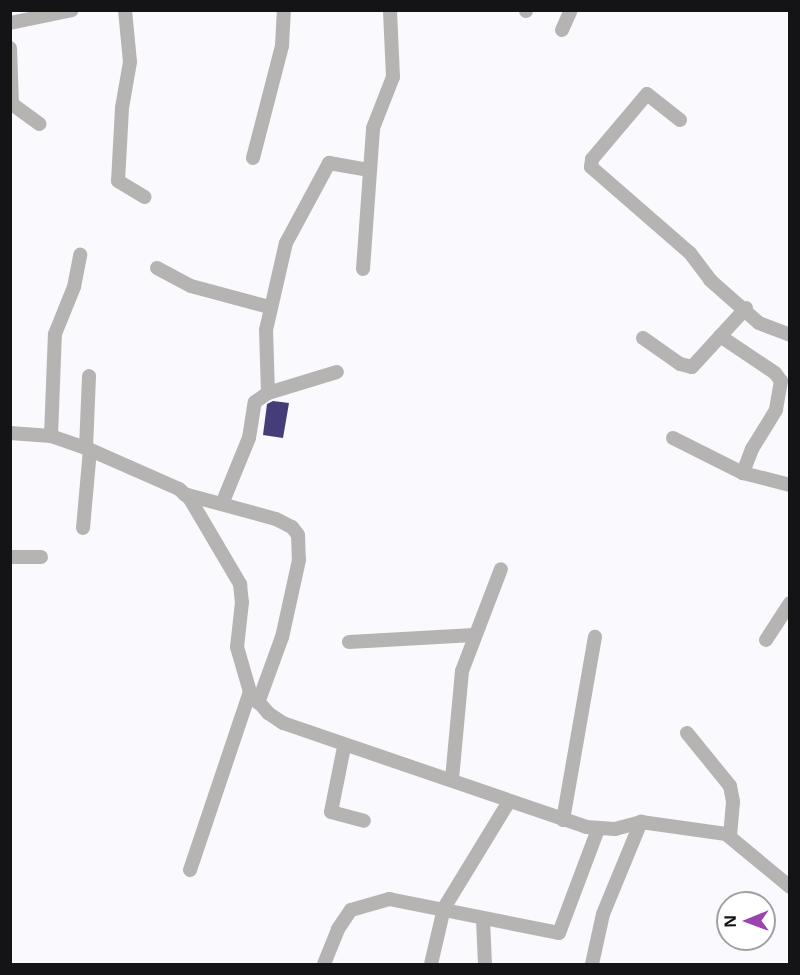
<!DOCTYPE html>
<html>
<head>
<meta charset="utf-8">
<style>
  body { margin:0 }
  #map { position:relative; width:800px; height:975px; overflow:hidden; background:#f9f9fe; font-family:"Open Sans",sans-serif }
  div>[style] { position:absolute }
  .building>* { inset:0; background:#443d79 }
  .minor>* { height:14px; margin:-7px; padding:0 7px; transform-origin:7px; border-radius:7px; background:#b6b4b3 }
  span { translate:-50% -50%; white-space:nowrap; text-align:center; line-height:1.15; -webkit-text-stroke:6px #fff; paint-order:stroke }
  .frame { position:absolute; inset:0; border:12px solid #141416; pointer-events:none }
  .north { position:absolute; left:716px; top:891px; width:60px; height:60px; box-sizing:border-box; background:#fff; border:2px solid #a1a1a2; border-radius:50%; rotate:269deg; font-size:16px; font-weight:700; line-height:24px; text-align:center; color:#141416 }
  .north::after { content:''; display:block; margin:auto; width:21px; height:27px; background:#9b43af; clip-path:polygon(50% 0,100% 100%,50% 72%,0 100%) }
</style>
</head>
<body>
<div id="map">
  <div class="building">
    <i style="clip-path:polygon(273px 401px,289px 403px,283px 438px,263px 435px,267px 404px)"></i>
  </div>
  <div class="minor">
    <i style="left:125px;top:10px;width:52px;rotate:84.5deg"></i>
    <i style="left:130px;top:62px;width:47px;rotate:99.9deg"></i>
    <i style="left:122px;top:108px;width:73px;rotate:93.1deg"></i>
    <i style="left:118px;top:181px;width:31px;rotate:31deg"></i>
    <i style="left:526px;top:11px;width:1px;rotate:-90deg"></i>
    <i style="left:10px;top:23px;width:63px;rotate:-11.8deg"></i>
    <i style="left:562px;top:30px;width:22px;rotate:-66deg"></i>
    <i style="left:10px;top:48px;width:56px;rotate:88deg"></i>
    <i style="left:12px;top:104px;width:34px;rotate:36deg"></i>
    <i style="left:680px;top:120px;width:42px;rotate:-141.8deg"></i>
    <i style="left:647px;top:94px;width:85px;rotate:130.2deg"></i>
    <i style="left:592px;top:159px;width:8px;rotate:97deg"></i>
    <i style="left:591px;top:167px;width:131px;rotate:41deg"></i>
    <i style="left:690px;top:253px;width:34px;rotate:53deg"></i>
    <i style="left:710px;top:280px;width:65px;rotate:41.3deg"></i>
    <i style="left:759px;top:323px;width:33px;rotate:21deg"></i>
    <i style="left:253px;top:158px;width:116px;rotate:-75.5deg"></i>
    <i style="left:282px;top:46px;width:36px;rotate:-87deg"></i>
    <i style="left:157px;top:268px;width:38px;rotate:28deg"></i>
    <i style="left:191px;top:286px;width:81px;rotate:15.1deg"></i>
    <i style="left:363px;top:269px;width:141px;rotate:-85.9deg"></i>
    <i style="left:373px;top:128px;width:55px;rotate:-68.6deg"></i>
    <i style="left:393px;top:77px;width:67px;rotate:-92.6deg"></i>
    <i style="left:720px;top:336px;width:66px;rotate:33.9deg"></i>
    <i style="left:775px;top:373px;width:10px;rotate:53deg"></i>
    <i style="left:781px;top:381px;width:29px;rotate:100deg"></i>
    <i style="left:776px;top:410px;width:46px;rotate:121.6deg"></i>
    <i style="left:752px;top:449px;width:26px;rotate:111deg"></i>
    <i style="left:643px;top:338px;width:45px;rotate:35.1deg"></i>
    <i style="left:680px;top:364px;width:12px;rotate:14deg"></i>
    <i style="left:692px;top:367px;width:80px;rotate:-47.5deg"></i>
    <i style="left:268px;top:393px;width:63px;rotate:-91.8deg"></i>
    <i style="left:266px;top:330px;width:89px;rotate:-77.1deg"></i>
    <i style="left:286px;top:243px;width:91px;rotate:-61.7deg"></i>
    <i style="left:329px;top:163px;width:41px;rotate:9.9deg"></i>
    <i style="left:10px;top:433px;width:41px;rotate:4.2deg"></i>
    <i style="left:51px;top:436px;width:37px;rotate:19deg"></i>
    <i style="left:86px;top:448px;width:102px;rotate:23.8deg"></i>
    <i style="left:179px;top:489px;width:15px;rotate:42deg"></i>
    <i style="left:190px;top:499px;width:99px;rotate:59.5deg"></i>
    <i style="left:240px;top:584px;width:18px;rotate:84deg"></i>
    <i style="left:242px;top:602px;width:45px;rotate:96.3deg"></i>
    <i style="left:237px;top:647px;width:47px;rotate:73.9deg"></i>
    <i style="left:250px;top:692px;width:28px;rotate:49deg"></i>
    <i style="left:268px;top:713px;width:18px;rotate:34deg"></i>
    <i style="left:283px;top:723px;width:320px;rotate:18.9deg"></i>
    <i style="left:586px;top:827px;width:29px;rotate:4deg"></i>
    <i style="left:615px;top:829px;width:27px;rotate:-15deg"></i>
    <i style="left:641px;top:822px;width:86px;rotate:8deg"></i>
    <i style="left:726px;top:834px;width:83px;rotate:39.6deg"></i>
    <i style="left:51px;top:436px;width:102px;rotate:-87.8deg"></i>
    <i style="left:55px;top:334px;width:51px;rotate:-68deg"></i>
    <i style="left:74px;top:287px;width:33px;rotate:-79deg"></i>
    <i style="left:673px;top:438px;width:78px;rotate:26.6deg"></i>
    <i style="left:743px;top:473px;width:49px;rotate:14.3deg"></i>
    <i style="left:86px;top:448px;width:72px;rotate:-87.6deg"></i>
    <i style="left:184px;top:494px;width:95px;rotate:15.2deg"></i>
    <i style="left:276px;top:519px;width:18px;rotate:27deg"></i>
    <i style="left:292px;top:527px;width:10px;rotate:53deg"></i>
    <i style="left:298px;top:535px;width:25px;rotate:88deg"></i>
    <i style="left:299px;top:560px;width:79px;rotate:102.4deg"></i>
    <i style="left:282px;top:637px;width:70px;rotate:110deg"></i>
    <i style="left:222px;top:504px;width:71px;rotate:-67.8deg"></i>
    <i style="left:249px;top:438px;width:36px;rotate:-81deg"></i>
    <i style="left:255px;top:402px;width:16px;rotate:-35deg"></i>
    <i style="left:268px;top:393px;width:72px;rotate:-16.9deg"></i>
    <i style="left:83px;top:528px;width:78px;rotate:-84.9deg"></i>
    <i style="left:10px;top:557px;width:31px"></i>
    <i style="left:766px;top:640px;width:44px;rotate:-57deg"></i>
    <i style="left:349px;top:642px;width:125px;rotate:-3.2deg"></i>
    <i style="left:687px;top:733px;width:68px;rotate:50.9deg"></i>
    <i style="left:730px;top:786px;width:16px;rotate:79deg"></i>
    <i style="left:733px;top:802px;width:33px;rotate:95deg"></i>
    <i style="left:344px;top:747px;width:66px;rotate:101.3deg"></i>
    <i style="left:331px;top:812px;width:34px;rotate:15deg"></i>
    <i style="left:452px;top:779px;width:108px;rotate:-84.7deg"></i>
    <i style="left:462px;top:671px;width:109px;rotate:-69.1deg"></i>
    <i style="left:563px;top:820px;width:186px;rotate:-80.1deg"></i>
    <i style="left:190px;top:870px;width:188px;rotate:-71.4deg"></i>
    <i style="left:483px;top:919px;width:45px;rotate:87.5deg"></i>
    <i style="left:324px;top:964px;width:38px;rotate:-68deg"></i>
    <i style="left:338px;top:929px;width:23px;rotate:-56deg"></i>
    <i style="left:351px;top:910px;width:40px;rotate:-16deg"></i>
    <i style="left:389px;top:899px;width:173px;rotate:11.3deg"></i>
    <i style="left:559px;top:933px;width:111px;rotate:-69.4deg"></i>
    <i style="left:431px;top:964px;width:57px;rotate:-76.9deg"></i>
    <i style="left:444px;top:908px;width:123px;rotate:-58.6deg"></i>
    <i style="left:592px;top:964px;width:51px;rotate:-77.6deg"></i>
    <i style="left:603px;top:914px;width:100px;rotate:-67.6deg"></i>
  </div>
  <div class="frame"></div>
  <div class="north">N</div>
</div>
</body>
</html>
